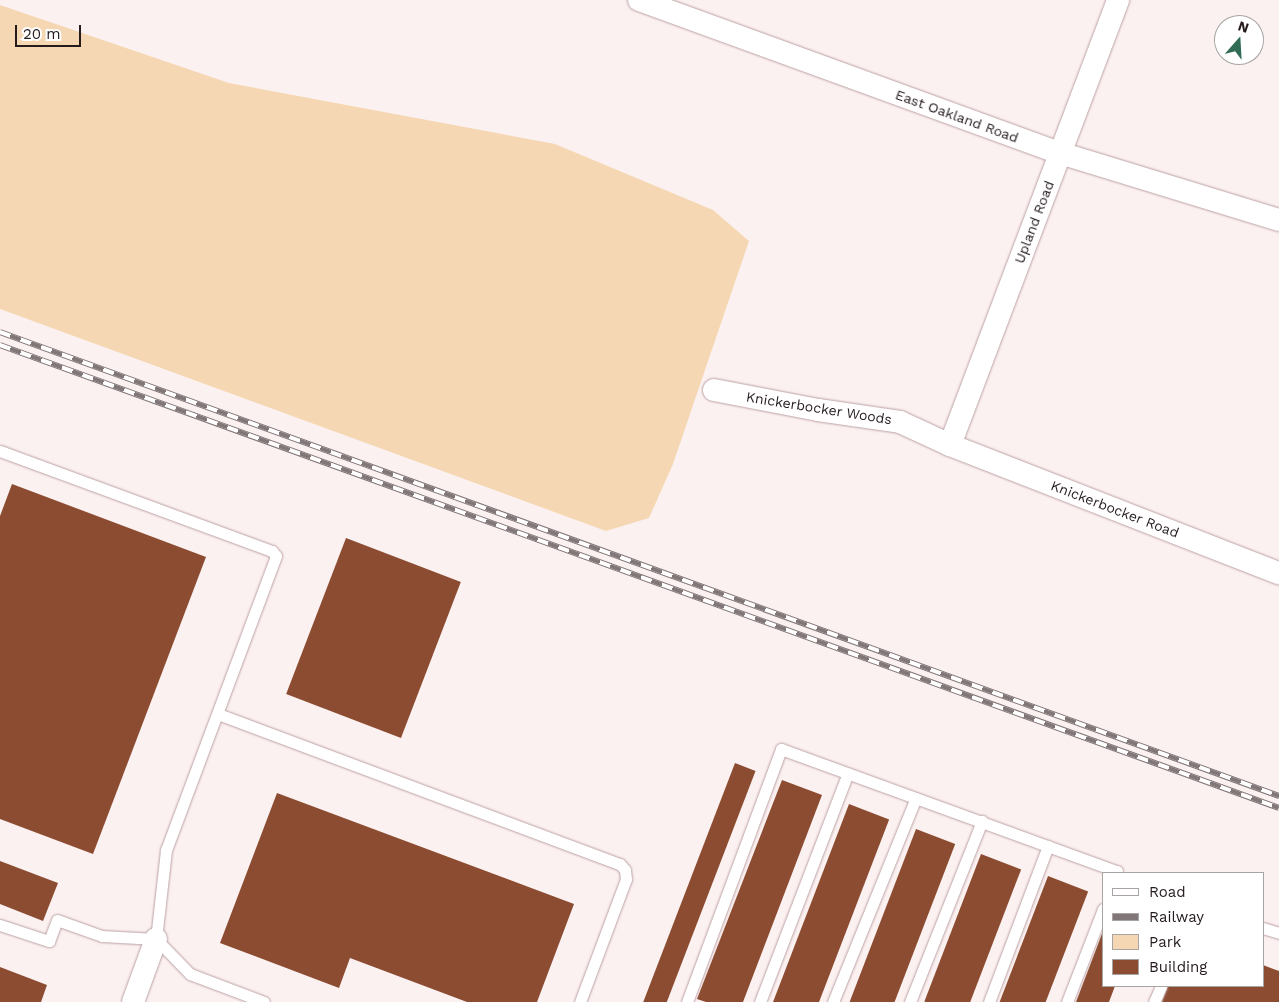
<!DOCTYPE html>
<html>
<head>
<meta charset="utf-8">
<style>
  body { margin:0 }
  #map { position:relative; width:1279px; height:1002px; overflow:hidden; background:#fcf1f1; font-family:"Work Sans",sans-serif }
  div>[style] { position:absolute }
  .green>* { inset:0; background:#f5d8b3 }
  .building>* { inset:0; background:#8c4c31; transform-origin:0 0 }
  .roads { filter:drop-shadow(0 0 1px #bca1a4) drop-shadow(0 0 1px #bca1a4) }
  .service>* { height:11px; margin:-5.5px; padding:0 5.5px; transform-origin:5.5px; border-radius:5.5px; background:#fff }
  .minor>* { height:22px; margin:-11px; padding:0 11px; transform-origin:11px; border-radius:11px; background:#fff }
  .rail>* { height:5.5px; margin-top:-2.75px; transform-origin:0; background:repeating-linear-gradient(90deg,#fff 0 11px,#817778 0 22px); box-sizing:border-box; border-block:1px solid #817778 }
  span { translate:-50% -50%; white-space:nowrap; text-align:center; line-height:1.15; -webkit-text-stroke:5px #fff; paint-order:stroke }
  .street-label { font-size:14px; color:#251b1c }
  .legend { position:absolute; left:1102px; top:872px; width:162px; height:115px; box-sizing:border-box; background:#fff; border:1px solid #a8a4a4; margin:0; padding:6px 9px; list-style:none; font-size:15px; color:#251b1c }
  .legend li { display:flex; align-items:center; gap:10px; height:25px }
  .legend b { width:25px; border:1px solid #a8a4a4 }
  .north { position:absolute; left:1214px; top:15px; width:50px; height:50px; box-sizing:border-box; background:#fff; border:1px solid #a8a4a4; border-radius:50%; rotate:19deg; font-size:14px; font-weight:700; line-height:20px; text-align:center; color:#251b1c }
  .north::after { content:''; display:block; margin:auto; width:18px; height:22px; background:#316c55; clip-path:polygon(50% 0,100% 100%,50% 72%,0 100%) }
  .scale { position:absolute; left:15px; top:25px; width:66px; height:22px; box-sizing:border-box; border:2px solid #251b1c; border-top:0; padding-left:6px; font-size:15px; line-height:18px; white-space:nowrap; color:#251b1c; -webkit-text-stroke:4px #fff; paint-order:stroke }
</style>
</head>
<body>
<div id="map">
  <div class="green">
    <i style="clip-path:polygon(0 5px,229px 83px,555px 144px,713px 210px,749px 241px,673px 464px,649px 518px,606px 531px,0 309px)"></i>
  </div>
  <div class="building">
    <i style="clip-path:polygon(12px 484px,206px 557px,93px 854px,0 819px,0 516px)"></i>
    <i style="left:346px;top:538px;width:123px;height:167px;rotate:21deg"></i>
    <i style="left:735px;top:763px;width:22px;height:256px;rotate:21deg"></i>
    <i style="clip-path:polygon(782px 780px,822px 795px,743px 1002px,706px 1002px,697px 999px)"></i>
    <i style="clip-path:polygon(277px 793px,574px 904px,537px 1002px,467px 1002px,350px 958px,339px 988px,220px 943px)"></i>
    <i style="left:849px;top:804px;width:43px;height:212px;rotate:21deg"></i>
    <i style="left:916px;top:829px;width:42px;height:185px;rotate:21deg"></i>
    <i style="left:981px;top:854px;width:43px;height:158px;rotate:21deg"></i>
    <i style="clip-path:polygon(0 861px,58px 883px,43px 921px,0 904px)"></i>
    <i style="left:1048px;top:876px;width:43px;height:135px;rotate:21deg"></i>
    <i style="clip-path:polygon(1103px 931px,1103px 986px,1115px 986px,1109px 1002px,1076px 1002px)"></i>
    <i style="clip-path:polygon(1263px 965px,1279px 971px,1279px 1002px,1162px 1002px,1168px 986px,1263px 986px)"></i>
    <i style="clip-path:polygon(0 967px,47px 985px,41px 1002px,0 1002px)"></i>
  </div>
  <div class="roads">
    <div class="service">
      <i style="left:0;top:451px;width:290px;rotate:20.2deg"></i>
      <i style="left:272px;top:551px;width:6px;rotate:51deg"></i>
      <i style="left:276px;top:556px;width:314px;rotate:110.5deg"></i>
      <i style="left:166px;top:850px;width:90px;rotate:96.4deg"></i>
      <i style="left:218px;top:714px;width:429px;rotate:20.5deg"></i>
      <i style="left:620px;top:864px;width:8px;rotate:50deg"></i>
      <i style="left:625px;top:870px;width:9px;rotate:84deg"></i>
      <i style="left:626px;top:879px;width:131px;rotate:110.5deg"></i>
      <i style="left:0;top:925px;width:52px;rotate:18.1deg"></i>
      <i style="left:49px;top:941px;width:22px;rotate:-69deg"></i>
      <i style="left:57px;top:920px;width:48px;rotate:19.6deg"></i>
      <i style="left:102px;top:936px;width:54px;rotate:3.2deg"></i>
      <i style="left:156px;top:939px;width:49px;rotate:45.8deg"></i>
      <i style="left:190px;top:974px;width:79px;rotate:20.7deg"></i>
      <i style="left:1263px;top:928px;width:17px;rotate:17deg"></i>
      <i style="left:687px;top:1002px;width:270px;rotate:-69.6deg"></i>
      <i style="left:781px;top:749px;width:357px;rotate:20deg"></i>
      <i style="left:1117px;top:871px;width:2px;rotate:117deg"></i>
      <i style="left:760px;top:1002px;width:245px;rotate:-69deg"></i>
      <i style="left:833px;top:1002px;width:220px;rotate:-67.9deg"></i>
      <i style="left:910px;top:1002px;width:195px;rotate:-68.3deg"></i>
      <i style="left:989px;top:1002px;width:167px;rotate:-69.3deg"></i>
      <i style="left:1067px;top:1002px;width:100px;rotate:-68.8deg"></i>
      <i style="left:1154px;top:1002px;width:17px;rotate:-66deg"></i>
    </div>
    <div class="minor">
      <i style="left:639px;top:0;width:448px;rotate:20deg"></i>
      <i style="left:1060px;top:153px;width:229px;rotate:17deg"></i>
      <i style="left:714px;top:390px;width:106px;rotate:10.9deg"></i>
      <i style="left:818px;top:410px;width:83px;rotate:8.3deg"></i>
      <i style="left:900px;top:422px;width:55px;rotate:24.7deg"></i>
      <i style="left:950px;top:445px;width:353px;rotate:21.3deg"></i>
      <i style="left:950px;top:445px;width:476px;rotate:-69.3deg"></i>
      <i style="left:133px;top:1002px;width:67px;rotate:-69.9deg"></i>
    </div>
  </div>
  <div class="rail">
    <i style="left:0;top:332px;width:1361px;rotate:19.94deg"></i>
    <i style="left:0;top:345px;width:1360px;rotate:19.9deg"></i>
  </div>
  <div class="street-label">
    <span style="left:957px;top:116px;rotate:20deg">East Oakland Road</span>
    <span style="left:1034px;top:222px;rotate:-69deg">Upland Road</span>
    <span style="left:819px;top:408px;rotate:9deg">Knickerbocker Woods</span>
    <span style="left:1115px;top:509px;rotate:21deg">Knickerbocker Road</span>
  </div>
  <ul class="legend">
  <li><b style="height:6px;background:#fff"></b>Road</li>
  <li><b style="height:6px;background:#817778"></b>Railway</li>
  <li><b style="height:14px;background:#f5d8b3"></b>Park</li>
  <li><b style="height:14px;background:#8c4c31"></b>Building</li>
  </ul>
  <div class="north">N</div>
  <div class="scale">20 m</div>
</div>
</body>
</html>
